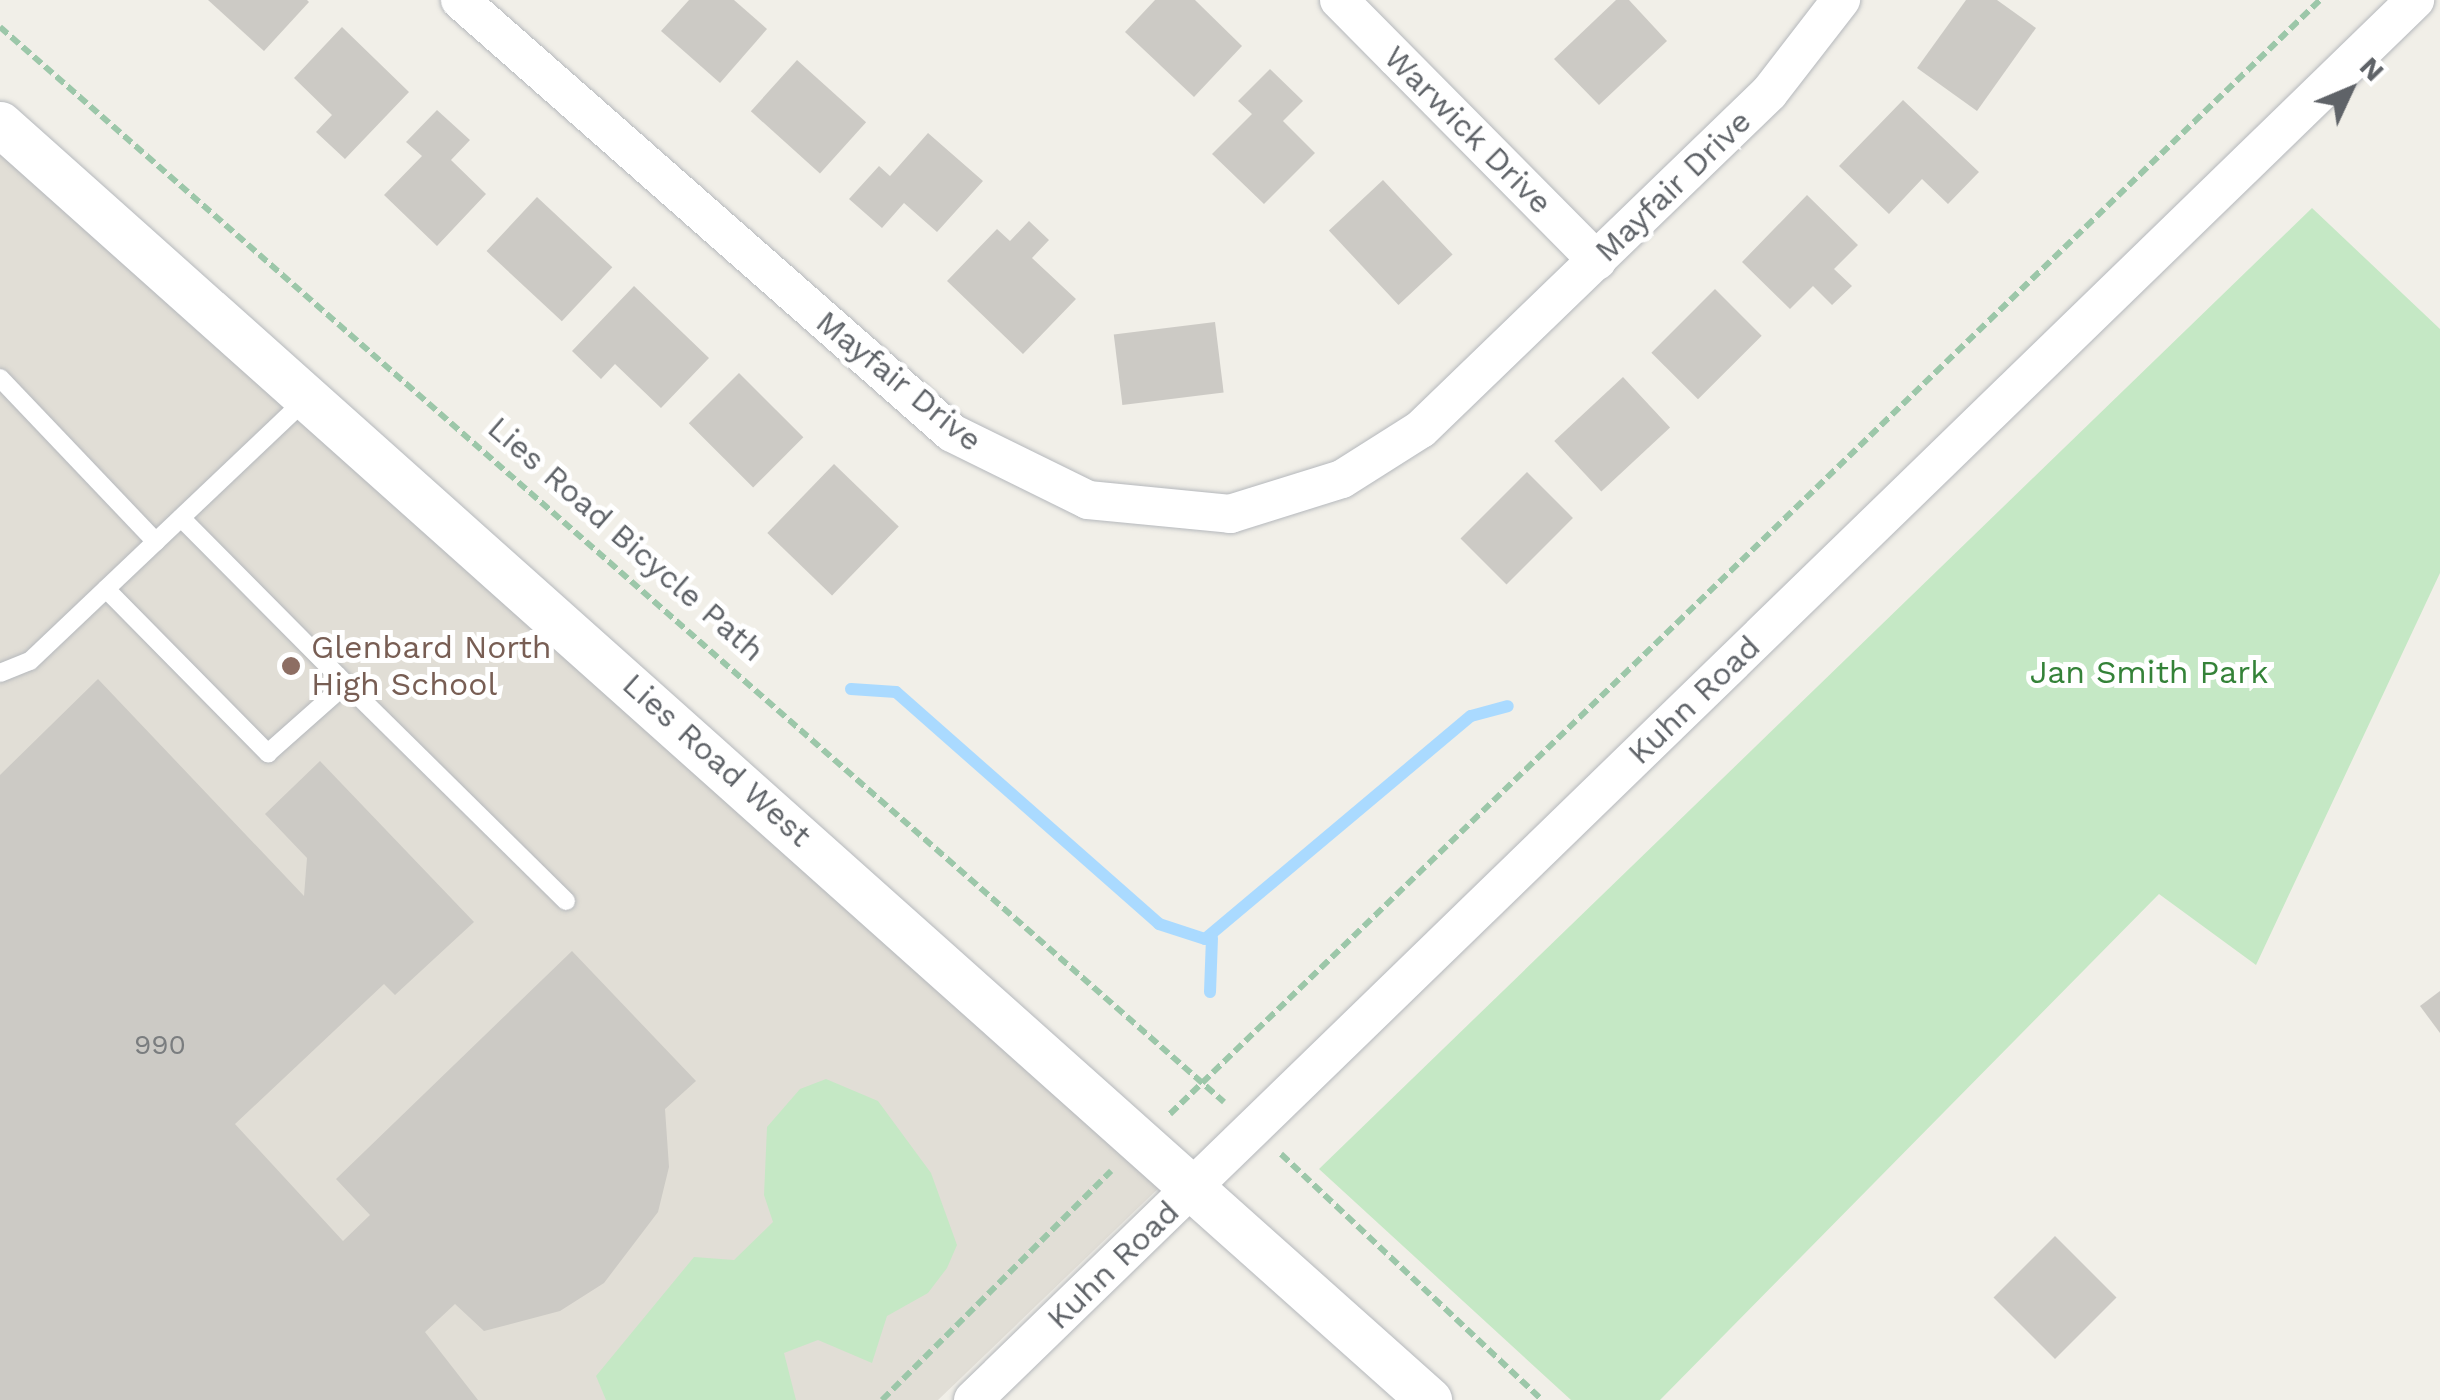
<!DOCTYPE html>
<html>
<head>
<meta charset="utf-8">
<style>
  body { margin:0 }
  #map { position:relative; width:2440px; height:1400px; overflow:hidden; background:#f1efe8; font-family:"Work Sans",sans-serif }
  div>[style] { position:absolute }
  .education>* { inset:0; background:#e1ded6 }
  .green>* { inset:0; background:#c5e8c5 }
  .stream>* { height:12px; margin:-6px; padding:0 6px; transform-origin:6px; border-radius:6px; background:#aadaff }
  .building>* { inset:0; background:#cccac5; transform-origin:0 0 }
  .path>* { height:6px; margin-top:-3px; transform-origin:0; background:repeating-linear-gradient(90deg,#9cc7a9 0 10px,transparent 0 15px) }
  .roads { filter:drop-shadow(0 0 2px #b5b8bc) drop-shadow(0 0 2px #b5b8bc) }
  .service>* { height:18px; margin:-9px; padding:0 9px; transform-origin:9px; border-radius:9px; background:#fff }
  .minor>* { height:38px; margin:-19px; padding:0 19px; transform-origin:19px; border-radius:19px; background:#fff }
  .tertiary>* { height:45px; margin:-22.5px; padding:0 22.5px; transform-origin:22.5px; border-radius:22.5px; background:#fff }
  .dots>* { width:28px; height:28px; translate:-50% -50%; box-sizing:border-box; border:5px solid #fff; border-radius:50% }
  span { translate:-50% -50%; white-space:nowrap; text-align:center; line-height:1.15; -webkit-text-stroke:10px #fff; paint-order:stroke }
  .number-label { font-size:28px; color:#7a7d7f }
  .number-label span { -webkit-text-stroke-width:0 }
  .street-label { font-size:32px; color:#5f6368 }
  .education-label { font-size:32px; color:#785e54 }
  .left { translate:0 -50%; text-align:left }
  .park-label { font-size:32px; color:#348238 }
  .north { position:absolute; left:2300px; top:40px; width:100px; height:100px; -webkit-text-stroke:8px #fff; paint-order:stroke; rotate:46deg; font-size:28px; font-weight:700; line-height:40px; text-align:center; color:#5f6368 }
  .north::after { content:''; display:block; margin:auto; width:35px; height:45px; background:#5f6368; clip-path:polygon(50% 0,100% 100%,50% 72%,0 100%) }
</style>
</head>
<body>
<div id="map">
  <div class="education">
    <i style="clip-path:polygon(0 150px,1166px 1181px,938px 1400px,0 1400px)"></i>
  </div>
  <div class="green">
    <i style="clip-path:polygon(2312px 208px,2440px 329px,2440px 573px,2256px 965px,2159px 894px,1660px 1400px,1571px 1400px,1319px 1169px)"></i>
    <i style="clip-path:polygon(826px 1079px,878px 1101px,931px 1173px,957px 1245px,947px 1268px,928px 1293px,887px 1316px,872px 1363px,818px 1340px,784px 1353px,796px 1400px,606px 1400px,596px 1376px,694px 1257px,734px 1260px,773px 1222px,764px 1195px,767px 1127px,800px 1089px)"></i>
  </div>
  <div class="stream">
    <i style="left:851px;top:689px;width:45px;rotate:3.8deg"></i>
    <i style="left:896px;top:692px;width:351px;rotate:41.4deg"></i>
    <i style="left:1159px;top:924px;width:48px;rotate:18.1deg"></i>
    <i style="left:1205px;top:939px;width:347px;rotate:-40deg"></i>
    <i style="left:1471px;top:716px;width:38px;rotate:-15deg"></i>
    <i style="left:1210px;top:992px;width:54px;rotate:-87.9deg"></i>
  </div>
  <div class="building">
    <i style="clip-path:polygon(208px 0,307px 0,309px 2px,264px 51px)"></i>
    <i style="clip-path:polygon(689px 0,734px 0,767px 29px,720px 83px,661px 31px)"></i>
    <i style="clip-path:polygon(1155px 0,1195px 0,1242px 46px,1194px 97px,1125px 32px)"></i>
    <i style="clip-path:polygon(1616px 0,1629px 0,1667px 41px,1599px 105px,1554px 59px)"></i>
    <i style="clip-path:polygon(1966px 0,1997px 0,2036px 28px,1977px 111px,1917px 68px)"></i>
    <i style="clip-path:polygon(342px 27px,409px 92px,345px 159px,316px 132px,332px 115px,294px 78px)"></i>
    <i style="left:797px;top:60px;width:93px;height:69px;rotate:42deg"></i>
    <i style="clip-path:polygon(1270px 69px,1303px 101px,1283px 121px,1315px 153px,1264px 204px,1212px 154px,1252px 114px,1238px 101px)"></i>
    <i style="clip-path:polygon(1903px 100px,1979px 172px,1948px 204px,1922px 179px,1889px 214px,1839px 166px)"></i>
    <i style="clip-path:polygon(437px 110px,470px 140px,451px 160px,486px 194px,437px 246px,384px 195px,422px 156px,406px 142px)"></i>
    <i style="clip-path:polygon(928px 133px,983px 181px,937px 232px,904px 203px,882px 228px,849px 199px,879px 166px,890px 176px)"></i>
    <i style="left:1383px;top:180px;width:102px;height:74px;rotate:47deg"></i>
    <i style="clip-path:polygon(1807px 195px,1858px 245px,1834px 269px,1852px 286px,1832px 305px,1813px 286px,1790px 309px,1742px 262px)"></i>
    <i style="left:537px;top:197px;width:103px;height:74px;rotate:43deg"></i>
    <i style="clip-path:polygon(1029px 221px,1049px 240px,1032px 258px,1076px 299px,1023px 354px,947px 281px,997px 229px,1010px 241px)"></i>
    <i style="clip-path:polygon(634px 286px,709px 358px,661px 408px,615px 364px,601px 379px,572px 351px)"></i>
    <i style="left:1715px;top:289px;width:66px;height:90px;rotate:45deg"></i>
    <i style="left:1215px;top:322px;width:71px;height:102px;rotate:83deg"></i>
    <i style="left:739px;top:373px;width:91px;height:71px;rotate:45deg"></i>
    <i style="left:1623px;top:377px;width:69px;height:94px;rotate:47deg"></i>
    <i style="left:834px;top:464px;width:90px;height:96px;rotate:44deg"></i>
    <i style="left:1527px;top:472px;width:65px;height:94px;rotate:45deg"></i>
    <i style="clip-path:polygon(98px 679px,304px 896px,307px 858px,265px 814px,320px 761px,474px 922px,395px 995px,384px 984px,235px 1124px,343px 1241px,370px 1215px,336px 1179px,572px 951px,696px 1081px,665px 1109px,669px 1167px,658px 1212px,604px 1283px,560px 1311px,484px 1331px,455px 1304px,425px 1332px,478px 1400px,0 1400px,0 775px)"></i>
    <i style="clip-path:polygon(2440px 991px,2440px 1033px,2420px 1006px)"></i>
    <i style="left:2055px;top:1236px;width:87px;height:87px;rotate:45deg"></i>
  </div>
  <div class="path">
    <i style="left:0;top:27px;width:1629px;rotate:41.29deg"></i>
    <i style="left:1170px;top:1114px;width:1601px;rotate:-44.09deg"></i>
    <i style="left:1281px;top:1154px;width:359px;rotate:43.3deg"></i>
    <i style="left:882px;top:1400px;width:324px;rotate:-45deg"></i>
  </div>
  <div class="roads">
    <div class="service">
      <i style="left:0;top:378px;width:226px;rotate:46.4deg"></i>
      <i style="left:106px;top:589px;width:231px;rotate:45.4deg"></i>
      <i style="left:268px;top:753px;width:104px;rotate:-41.5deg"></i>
      <i style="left:346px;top:684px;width:234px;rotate:-134.8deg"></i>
      <i style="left:0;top:673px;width:32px;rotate:-22deg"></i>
      <i style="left:30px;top:661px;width:382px;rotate:-43.5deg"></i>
      <i style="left:346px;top:684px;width:309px;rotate:44.6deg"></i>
    </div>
    <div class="minor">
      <i style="left:460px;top:0;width:655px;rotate:41.35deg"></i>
      <i style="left:952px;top:433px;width:152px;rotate:26.2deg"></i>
      <i style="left:1088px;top:500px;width:143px;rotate:5.6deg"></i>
      <i style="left:1230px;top:514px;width:117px;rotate:-17.4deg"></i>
      <i style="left:1342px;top:479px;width:93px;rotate:-32.3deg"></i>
      <i style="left:1421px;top:429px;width:484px;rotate:-44deg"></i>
      <i style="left:1769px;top:93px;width:118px;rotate:-52.3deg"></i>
      <i style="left:1339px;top:0;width:367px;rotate:45.3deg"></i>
      <i style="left:973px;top:1400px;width:2010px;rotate:-44.15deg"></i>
    </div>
    <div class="tertiary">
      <i style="left:0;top:124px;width:1916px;rotate:41.76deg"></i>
    </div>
  </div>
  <div class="dots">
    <i style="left:291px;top:666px;background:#8d6e63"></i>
  </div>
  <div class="number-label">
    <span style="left:160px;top:1045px">990</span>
  </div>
  <div class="street-label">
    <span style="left:1468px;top:130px;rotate:45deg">Warwick Drive</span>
    <span style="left:1673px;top:186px;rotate:-44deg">Mayfair Drive</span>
    <span style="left:899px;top:381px;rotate:39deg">Mayfair Drive</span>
    <span style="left:626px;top:539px;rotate:41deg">Lies Road Bicycle Path</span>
    <span style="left:1694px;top:700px;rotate:-44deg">Kuhn Road</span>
    <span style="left:717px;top:760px;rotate:42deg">Lies Road West</span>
    <span style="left:1113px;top:1265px;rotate:-44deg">Kuhn Road</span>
  </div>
  <div class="education-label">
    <span class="left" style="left:311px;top:666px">Glenbard North<br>High School</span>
  </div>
  <div class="park-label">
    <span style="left:2149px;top:672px">Jan Smith Park</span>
  </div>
  <div class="north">N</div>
</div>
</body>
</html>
